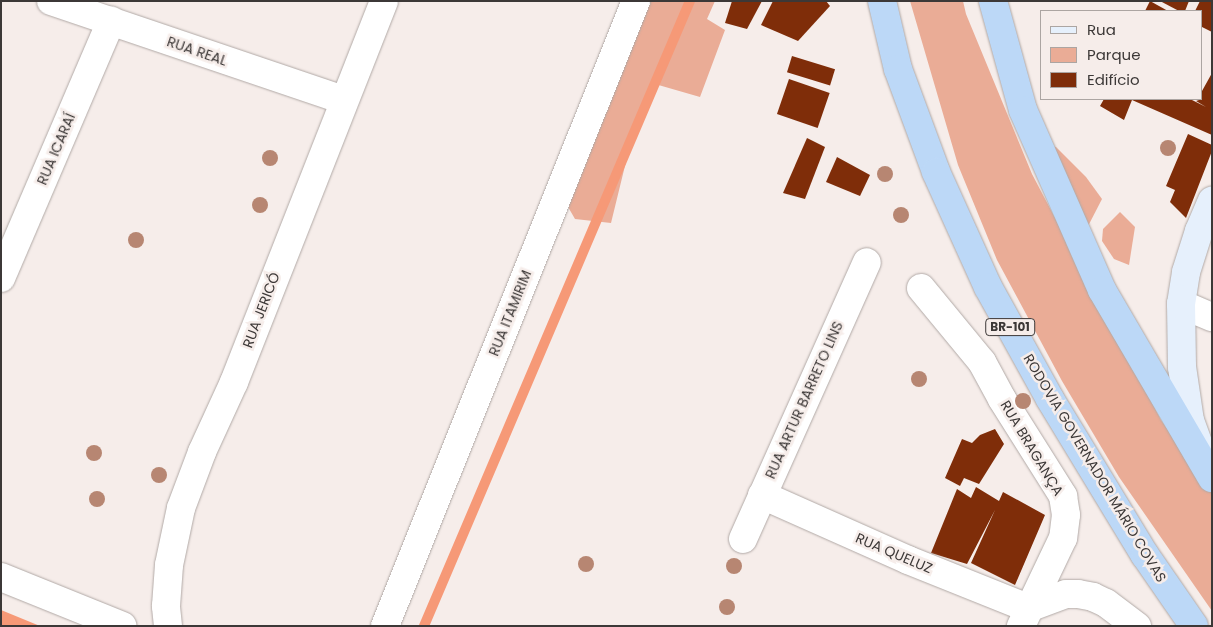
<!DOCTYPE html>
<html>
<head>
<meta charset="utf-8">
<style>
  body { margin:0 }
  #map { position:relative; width:1213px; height:627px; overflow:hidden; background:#f6edea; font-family:Poppins,sans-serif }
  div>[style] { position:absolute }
  .green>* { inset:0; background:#eaac96 }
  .water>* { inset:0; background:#f69977 }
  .stream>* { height:10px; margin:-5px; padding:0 5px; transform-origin:5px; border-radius:5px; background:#f69977 }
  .building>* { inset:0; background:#7f2d09; transform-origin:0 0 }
  .roads { filter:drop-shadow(0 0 1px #b1a9a6) drop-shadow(0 0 1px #b1a9a6) }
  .minor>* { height:28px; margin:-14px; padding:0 14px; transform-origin:14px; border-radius:14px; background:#fff }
  .tertiary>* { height:28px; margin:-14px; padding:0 14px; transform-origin:14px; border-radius:14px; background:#fff }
  .secondary>* { height:28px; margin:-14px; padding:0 14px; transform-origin:14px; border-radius:14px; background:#e6f0fc }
  .trunk>* { height:28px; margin:-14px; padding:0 14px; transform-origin:14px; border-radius:14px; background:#bcd8f7 }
  .trees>* { width:16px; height:16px; margin:-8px; border-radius:50%; background:#b78672 }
  span { translate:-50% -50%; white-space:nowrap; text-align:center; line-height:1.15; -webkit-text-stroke:5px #f6edea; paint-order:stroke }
  .shield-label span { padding:1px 4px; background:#f6edea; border:1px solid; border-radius:4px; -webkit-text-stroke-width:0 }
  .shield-label { font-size:12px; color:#3c3837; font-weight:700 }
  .street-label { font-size:14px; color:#3c3837 }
  .frame { position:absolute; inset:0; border:2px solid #3c3837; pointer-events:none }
  .legend { position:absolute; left:1040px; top:10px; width:162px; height:90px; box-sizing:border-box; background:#f6edea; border:1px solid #aca5a2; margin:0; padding:6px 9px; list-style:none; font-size:15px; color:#3c3837 }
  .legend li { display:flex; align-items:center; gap:10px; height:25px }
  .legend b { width:25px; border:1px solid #aca5a2 }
</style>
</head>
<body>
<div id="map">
  <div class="green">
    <i style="clip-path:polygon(636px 1px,715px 1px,707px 19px,725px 30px,700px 97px,655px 84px,634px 129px,611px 223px,575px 219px,556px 186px)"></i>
    <i style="clip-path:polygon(910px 1px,963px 1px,966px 14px,1032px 174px,1161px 420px,1212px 493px,1212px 611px,1119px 477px,1062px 381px,997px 260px,958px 165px)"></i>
    <i style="clip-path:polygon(1047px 145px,1056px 147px,1086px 177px,1102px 199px,1085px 232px)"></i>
    <i style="clip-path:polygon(1120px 212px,1135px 227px,1129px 265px,1114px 259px,1102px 241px,1103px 229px)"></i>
  </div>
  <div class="water">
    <i style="clip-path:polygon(1px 610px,40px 626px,1px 626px)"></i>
  </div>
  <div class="stream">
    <i style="left:424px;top:626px;width:679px;rotate:-66.95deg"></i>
  </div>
  <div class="building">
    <i style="clip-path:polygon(732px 1px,762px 1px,747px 29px,725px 23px)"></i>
    <i style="clip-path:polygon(773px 1px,826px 1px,830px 6px,798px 41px,761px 25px)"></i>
    <i style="clip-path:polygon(1150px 1px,1168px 11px,1145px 11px)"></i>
    <i style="clip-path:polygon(1160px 1px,1189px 1px,1185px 11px,1179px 11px)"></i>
    <i style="clip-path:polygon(1200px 1px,1212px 1px,1212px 32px,1202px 27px,1202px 11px,1195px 11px)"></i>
    <i style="left:792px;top:56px;width:45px;height:17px;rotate:17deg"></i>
    <i style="clip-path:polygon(1212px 73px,1212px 135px,1132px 100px,1124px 120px,1100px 106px,1104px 99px,1190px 99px,1206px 107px,1196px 101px,1202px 99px,1202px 91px)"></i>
    <i style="left:789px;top:79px;width:43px;height:37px;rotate:19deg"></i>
    <i style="clip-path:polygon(1188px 134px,1212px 145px,1212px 151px,1186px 218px,1170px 202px,1175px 190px,1166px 186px)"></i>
    <i style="clip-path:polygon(807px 138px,825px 147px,805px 199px,783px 193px)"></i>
    <i style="clip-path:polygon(837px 157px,870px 175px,860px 196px,826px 182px)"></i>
    <i style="clip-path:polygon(995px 429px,1004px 444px,979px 484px,964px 478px,960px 486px,945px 478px,962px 439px,972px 443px,980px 435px)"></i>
    <i style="clip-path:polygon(976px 487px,999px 501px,1003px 492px,1045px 515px,1015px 585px,971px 563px,995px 510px,967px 564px,931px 553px,957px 489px,971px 498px)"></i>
  </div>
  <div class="roads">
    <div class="minor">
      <i style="left:51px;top:1px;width:308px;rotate:18.7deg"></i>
      <i style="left:1px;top:278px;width:280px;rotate:-66.8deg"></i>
      <i style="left:921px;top:288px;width:96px;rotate:50.5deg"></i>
      <i style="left:982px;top:362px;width:42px;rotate:61.6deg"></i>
      <i style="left:1002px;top:399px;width:115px;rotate:57.8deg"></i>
      <i style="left:1063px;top:496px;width:19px;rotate:81deg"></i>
      <i style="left:1066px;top:515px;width:23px;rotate:97deg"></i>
      <i style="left:1063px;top:538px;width:98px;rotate:115.5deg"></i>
      <i style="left:1181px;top:304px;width:34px;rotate:23deg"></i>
      <i style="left:762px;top:495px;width:160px;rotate:24deg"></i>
      <i style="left:908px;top:560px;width:129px;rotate:21.8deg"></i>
      <i style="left:743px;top:539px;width:303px;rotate:-65.9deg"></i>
      <i style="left:1px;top:577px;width:131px;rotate:22deg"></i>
      <i style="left:1028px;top:608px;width:40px;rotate:-20.2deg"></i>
      <i style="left:1066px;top:594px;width:12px"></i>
      <i style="left:1078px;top:594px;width:15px;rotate:11deg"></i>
      <i style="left:1093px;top:597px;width:14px;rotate:25deg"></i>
      <i style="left:1106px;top:603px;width:39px;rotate:37deg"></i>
      <i style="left:385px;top:626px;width:674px;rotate:-68.12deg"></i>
    </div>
    <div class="tertiary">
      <i style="left:168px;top:626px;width:20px;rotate:-96deg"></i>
      <i style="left:166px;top:606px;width:41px;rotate:-85.8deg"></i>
      <i style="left:169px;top:565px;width:58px;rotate:-78.1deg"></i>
      <i style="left:181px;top:508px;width:60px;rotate:-69.4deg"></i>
      <i style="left:202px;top:452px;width:77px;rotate:-65.4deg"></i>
      <i style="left:234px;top:382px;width:409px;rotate:-68.5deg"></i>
    </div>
    <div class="secondary">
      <i style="left:1200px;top:448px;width:29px;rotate:-110deg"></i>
      <i style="left:1190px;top:421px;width:55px;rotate:-98.4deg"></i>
      <i style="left:1182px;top:367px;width:63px;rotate:-90.9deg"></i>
      <i style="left:1181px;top:304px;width:32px;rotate:-81deg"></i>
      <i style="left:1186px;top:272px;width:43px;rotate:-72.4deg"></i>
      <i style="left:1199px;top:231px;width:33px;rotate:-67deg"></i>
    </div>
    <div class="trunk">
      <i style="left:882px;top:1px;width:70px;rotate:76.8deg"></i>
      <i style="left:898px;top:69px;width:110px;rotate:69.7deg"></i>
      <i style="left:936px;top:172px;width:126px;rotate:65.7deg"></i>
      <i style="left:988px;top:287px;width:128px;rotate:61deg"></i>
      <i style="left:1050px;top:399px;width:183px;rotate:58.7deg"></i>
      <i style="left:1145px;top:555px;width:86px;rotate:55.4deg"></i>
      <i style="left:993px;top:1px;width:113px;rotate:74.6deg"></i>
      <i style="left:1023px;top:110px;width:197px;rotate:66.3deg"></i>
      <i style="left:1102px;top:290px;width:218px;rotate:59.7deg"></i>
    </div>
  </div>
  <div class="trees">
    <i style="left:1168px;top:148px"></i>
    <i style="left:270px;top:158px"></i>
    <i style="left:885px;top:174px"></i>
    <i style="left:260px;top:205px"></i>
    <i style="left:901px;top:215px"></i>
    <i style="left:136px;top:240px"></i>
    <i style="left:919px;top:379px"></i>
    <i style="left:1023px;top:401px"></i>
    <i style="left:94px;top:453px"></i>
    <i style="left:159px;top:475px"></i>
    <i style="left:97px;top:499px"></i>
    <i style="left:586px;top:564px"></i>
    <i style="left:734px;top:566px"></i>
    <i style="left:727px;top:607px"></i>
  </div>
  <div class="shield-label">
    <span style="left:1010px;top:327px">BR-101</span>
  </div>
  <div class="street-label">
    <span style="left:197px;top:51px;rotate:19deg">RUA REAL</span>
    <span style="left:56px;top:149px;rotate:-67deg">RUA ICARAÍ</span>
    <span style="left:261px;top:310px;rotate:-69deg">RUA JERICÓ</span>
    <span style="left:510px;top:313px;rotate:-68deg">RUA ITAMIRIM</span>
    <span style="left:804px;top:400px;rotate:-66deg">RUA ARTUR BARRETO LINS</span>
    <span style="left:1032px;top:448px;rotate:59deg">RUA BRAGANÇA</span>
    <span style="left:1095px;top:468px;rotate:59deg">RODOVIA GOVERNADOR MÁRIO COVAS</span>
    <span style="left:894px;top:553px;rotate:23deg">RUA QUELUZ</span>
  </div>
  <div class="frame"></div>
  <ul class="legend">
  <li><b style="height:6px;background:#e6f0fc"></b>Rua</li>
  <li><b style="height:14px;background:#eaac96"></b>Parque</li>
  <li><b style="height:14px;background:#7f2d09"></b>Edifício</li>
  </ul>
</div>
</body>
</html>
